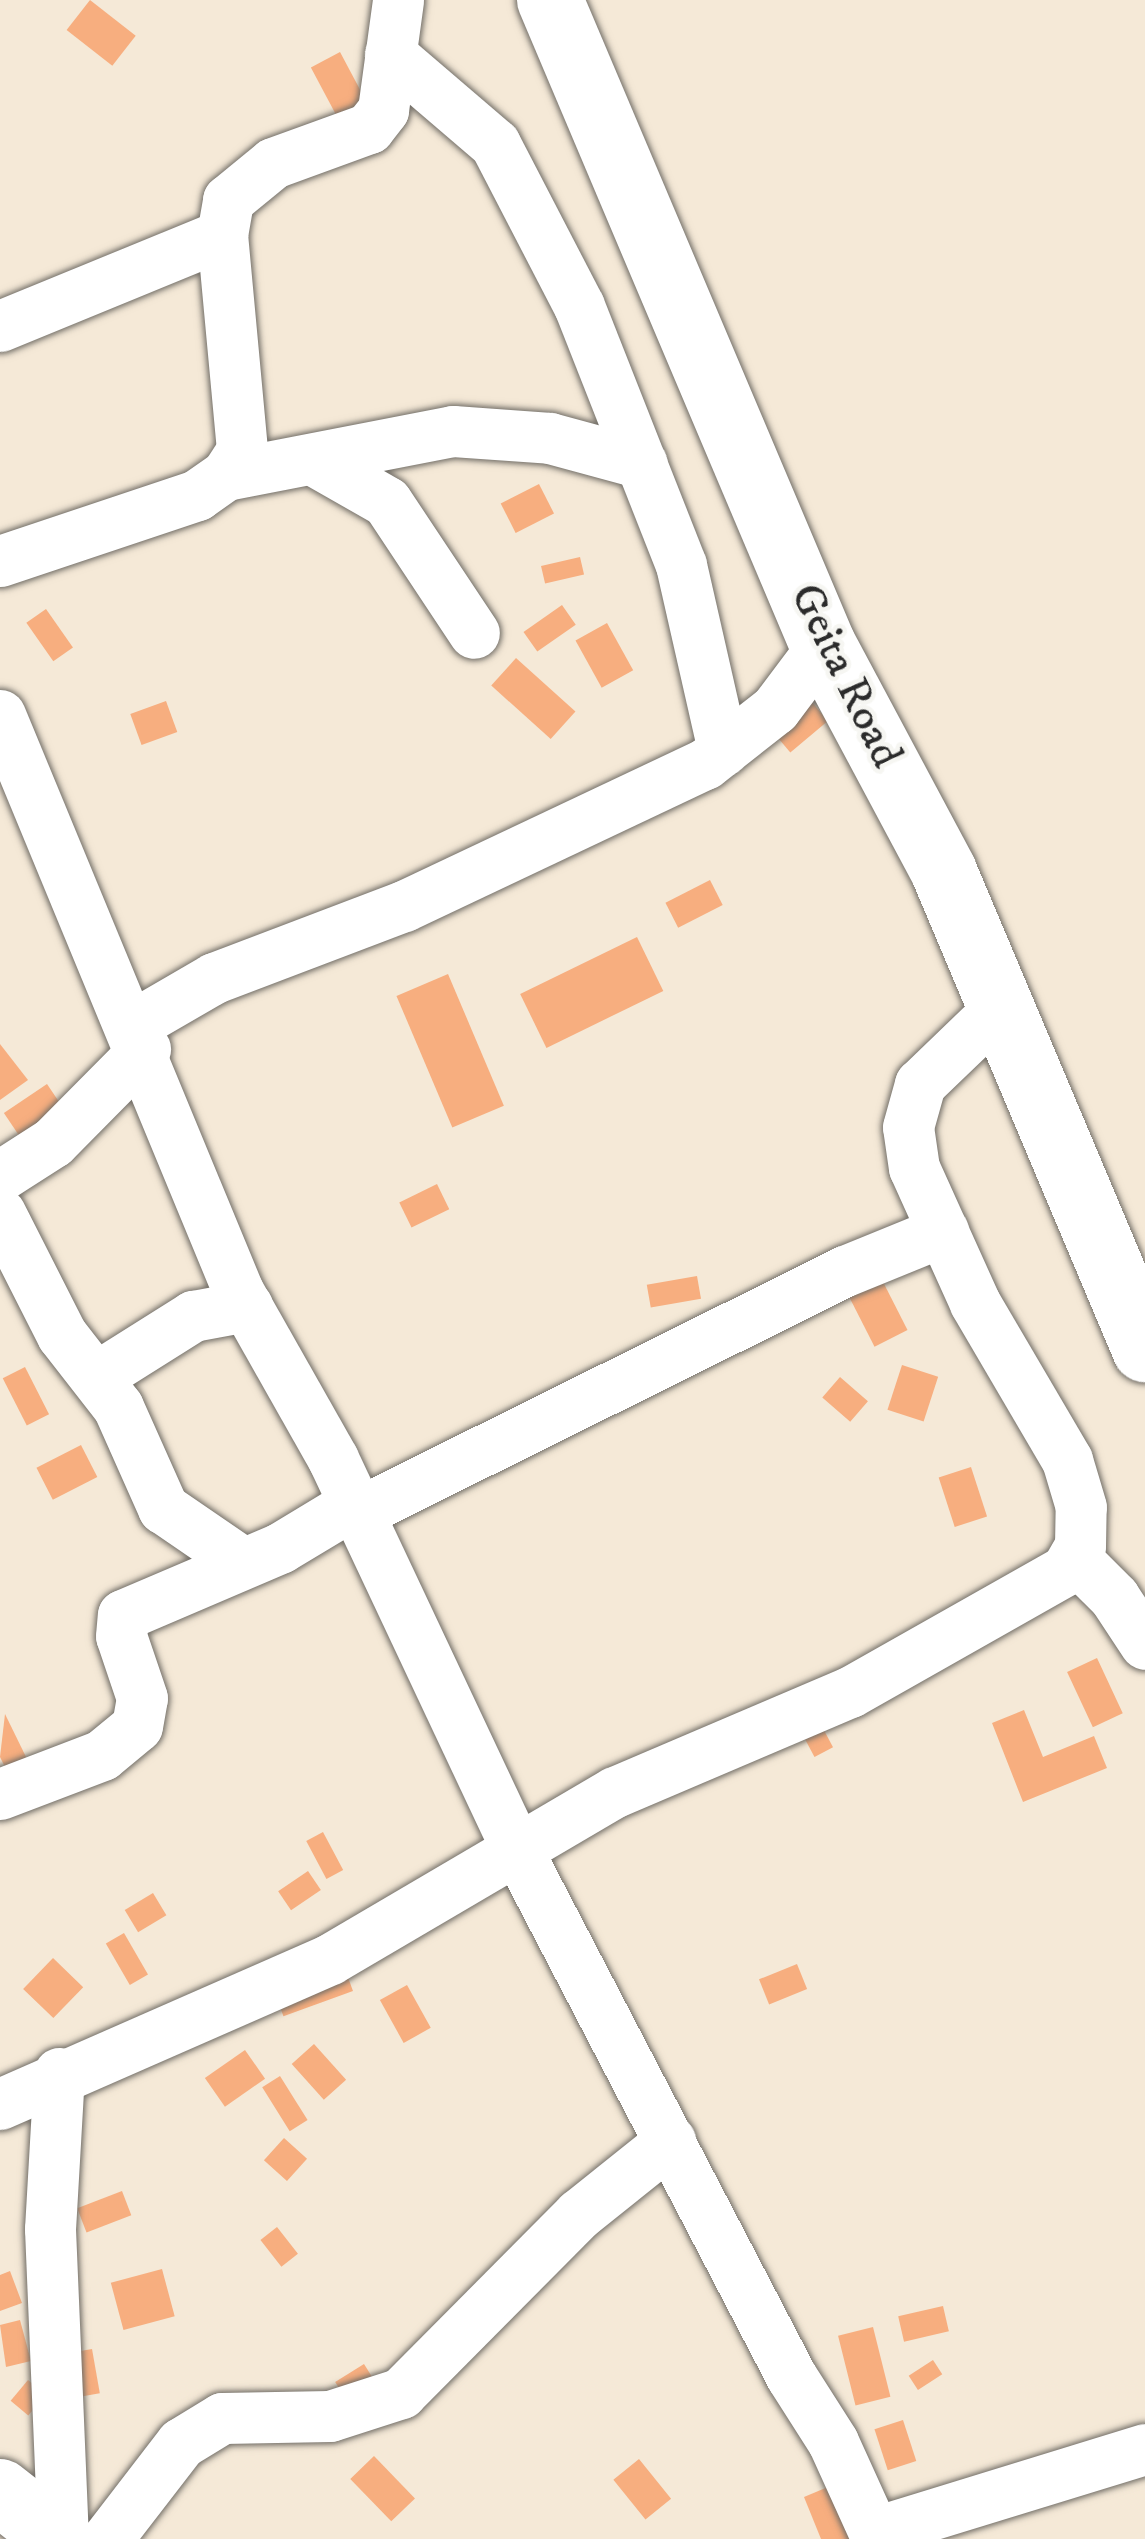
<!DOCTYPE html>
<html>
<head>
<meta charset="utf-8">
<style>
  body { margin:0 }
  #map { position:relative; width:1145px; height:2539px; overflow:hidden; background:#f5e9d7; font-family:"IM FELL DW Pica",serif }
  div>[style] { position:absolute }
  .building>* { inset:0; background:#f7ae7f; transform-origin:0 0 }
  .roads { filter:drop-shadow(0 0 3px #726e67) drop-shadow(0 0 3px #726e67) }
  .street>* { height:51px; margin:-25.5px; padding:0 25.5px; transform-origin:25.5px; border-radius:25.5px; background:#fff }
  .secondary>* { height:66px; margin:-33px; padding:0 33px; transform-origin:33px; border-radius:33px; background:#fff }
  .highway>* { height:66px; margin:-33px; padding:0 33px; transform-origin:33px; border-radius:33px; background:#fff }
  span { translate:-50% -50%; white-space:nowrap; text-align:center; line-height:1.15; -webkit-text-stroke:9px #f6f6f2; paint-order:stroke }
  .street-label { font-size:45px; color:#2b2b2b }
</style>
</head>
<body>
<div id="map">
  <div class="building">
    <i style="left:90px;top:0;width:58px;height:38px;rotate:38deg"></i>
    <i style="left:340px;top:52px;width:57px;height:33px;rotate:62deg"></i>
    <i style="left:539px;top:484px;width:33px;height:43px;rotate:63deg"></i>
    <i style="left:580px;top:557px;width:18px;height:40px;rotate:77deg"></i>
    <i style="left:562px;top:605px;width:24px;height:47px;rotate:55deg"></i>
    <i style="left:46px;top:609px;width:47px;height:24px;rotate:55deg"></i>
    <i style="left:607px;top:623px;width:54px;height:36px;rotate:61deg"></i>
    <i style="left:516px;top:658px;width:80px;height:37px;rotate:42deg"></i>
    <i style="left:806px;top:695px;width:34px;height:49px;rotate:50deg"></i>
    <i style="left:166px;top:701px;width:33px;height:38px;rotate:70deg"></i>
    <i style="left:710px;top:880px;width:28px;height:50px;rotate:63deg"></i>
    <i style="left:637px;top:937px;width:60px;height:130px;rotate:64deg"></i>
    <i style="left:448px;top:974px;width:143px;height:56px;rotate:67deg"></i>
    <i style="clip-path:polygon(0 1044px,28px 1080px,0 1100px)"></i>
    <i style="left:47px;top:1084px;width:34px;height:52px;rotate:56deg"></i>
    <i style="left:437px;top:1184px;width:28px;height:42px;rotate:64deg"></i>
    <i style="left:878px;top:1272px;width:65px;height:37px;rotate:63deg"></i>
    <i style="left:697px;top:1276px;width:23px;height:51px;rotate:80deg"></i>
    <i style="left:902px;top:1365px;width:38px;height:47px;rotate:18deg"></i>
    <i style="left:25px;top:1367px;width:53px;height:25px;rotate:63deg"></i>
    <i style="left:840px;top:1377px;width:37px;height:27px;rotate:41deg"></i>
    <i style="left:81px;top:1445px;width:36px;height:50px;rotate:63deg"></i>
    <i style="left:971px;top:1467px;width:52px;height:34px;rotate:72deg"></i>
    <i style="left:1097px;top:1658px;width:61px;height:33px;rotate:65deg"></i>
    <i style="clip-path:polygon(1024px 1710px,1043px 1757px,1094px 1736px,1107px 1768px,1023px 1802px,992px 1723px)"></i>
    <i style="clip-path:polygon(5px 1714px,27px 1759px,6px 1769px,0 1757px)"></i>
    <i style="left:818px;top:1719px;width:32px;height:21px;rotate:62deg"></i>
    <i style="left:323px;top:1832px;width:43px;height:19px;rotate:62deg"></i>
    <i style="left:308px;top:1871px;width:23px;height:36px;rotate:56deg"></i>
    <i style="left:153px;top:1893px;width:26px;height:33px;rotate:59deg"></i>
    <i style="left:124px;top:1933px;width:48px;height:21px;rotate:60deg"></i>
    <i style="left:53px;top:1958px;width:42px;height:43px;rotate:44deg"></i>
    <i style="left:341px;top:1958px;width:35px;height:74px;rotate:70deg"></i>
    <i style="left:797px;top:1964px;width:27px;height:41px;rotate:68deg"></i>
    <i style="left:407px;top:1985px;width:49px;height:31px;rotate:61deg"></i>
    <i style="left:314px;top:2044px;width:48px;height:30px;rotate:48deg"></i>
    <i style="left:245px;top:2050px;width:35px;height:49px;rotate:55deg"></i>
    <i style="left:280px;top:2076px;width:52px;height:21px;rotate:58deg"></i>
    <i style="left:284px;top:2138px;width:31px;height:30px;rotate:42deg"></i>
    <i style="left:122px;top:2191px;width:26px;height:48px;rotate:69deg"></i>
    <i style="left:277px;top:2227px;width:34px;height:21px;rotate:52deg"></i>
    <i style="left:162px;top:2269px;width:49px;height:53px;rotate:75deg"></i>
    <i style="clip-path:polygon(10px 2271px,22px 2303px,0 2311px,0 2275px)"></i>
    <i style="left:943px;top:2306px;width:26px;height:46px;rotate:77deg"></i>
    <i style="clip-path:polygon(20px 2320px,31px 2361px,6px 2367px,0 2325px)"></i>
    <i style="left:873px;top:2327px;width:72px;height:36px;rotate:76deg"></i>
    <i style="left:92px;top:2349px;width:45px;height:26px;rotate:80deg"></i>
    <i style="left:933px;top:2360px;width:17px;height:29px;rotate:57deg"></i>
    <i style="left:364px;top:2364px;width:25px;height:34px;rotate:58deg"></i>
    <i style="left:28px;top:2380px;width:23px;height:27px;rotate:40deg"></i>
    <i style="left:903px;top:2420px;width:43px;height:30px;rotate:72deg"></i>
    <i style="left:374px;top:2456px;width:59px;height:33px;rotate:46deg"></i>
    <i style="left:639px;top:2459px;width:51px;height:33px;rotate:51deg"></i>
    <i style="clip-path:polygon(835px 2484px,857px 2539px,821px 2539px,804px 2497px)"></i>
  </div>
  <div class="roads">
    <div class="street">
      <i style="left:390px;top:54px;width:138px;rotate:40.6deg"></i>
      <i style="left:495px;top:144px;width:182px;rotate:62.6deg"></i>
      <i style="left:579px;top:306px;width:278px;rotate:68.5deg"></i>
      <i style="left:681px;top:565px;width:190px;rotate:77.2deg"></i>
      <i style="left:0;top:326px;width:240px;rotate:-22.3deg"></i>
      <i style="left:312px;top:459px;width:86px;rotate:29.8deg"></i>
      <i style="left:387px;top:502px;width:157px;rotate:56.4deg"></i>
      <i style="left:226px;top:475px;width:231px;rotate:-11deg"></i>
      <i style="left:453px;top:431px;width:97px;rotate:4.1deg"></i>
      <i style="left:550px;top:438px;width:95px;rotate:15.2deg"></i>
      <i style="left:0;top:561px;width:208px;rotate:-18.5deg"></i>
      <i style="left:197px;top:495px;width:35px;rotate:-35deg"></i>
      <i style="left:226px;top:475px;width:30px;rotate:-57deg"></i>
      <i style="left:242px;top:450px;width:216px;rotate:-95.3deg"></i>
      <i style="left:222px;top:235px;width:36px;rotate:-80deg"></i>
      <i style="left:228px;top:200px;width:58px;rotate:-39.4deg"></i>
      <i style="left:273px;top:163px;width:102px;rotate:-20deg"></i>
      <i style="left:369px;top:128px;width:23px;rotate:-52deg"></i>
      <i style="left:383px;top:110px;width:111px;rotate:-82.2deg"></i>
      <i style="left:0;top:715px;width:623px;rotate:67.55deg"></i>
      <i style="left:238px;top:1291px;width:193px;rotate:60.5deg"></i>
      <i style="left:333px;top:1459px;width:428px;rotate:64.8deg"></i>
      <i style="left:515px;top:1846px;width:598px;rotate:62.49deg"></i>
      <i style="left:791px;top:2376px;width:78px;rotate:57.5deg"></i>
      <i style="left:833px;top:2442px;width:107px;rotate:65.6deg"></i>
      <i style="left:133px;top:1025px;width:94px;rotate:-30.1deg"></i>
      <i style="left:214px;top:978px;width:203px;rotate:-20.8deg"></i>
      <i style="left:404px;top:906px;width:333px;rotate:-25.3deg"></i>
      <i style="left:705px;top:764px;width:89px;rotate:-38.2deg"></i>
      <i style="left:775px;top:709px;width:80px;rotate:-53.1deg"></i>
      <i style="left:0;top:1176px;width:63px;rotate:-32.7deg"></i>
      <i style="left:53px;top:1142px;width:131px;rotate:-45.3deg"></i>
      <i style="left:0;top:1213px;width:137px;rotate:63.1deg"></i>
      <i style="left:62px;top:1335px;width:91px;rotate:52.1deg"></i>
      <i style="left:118px;top:1407px;width:111px;rotate:66deg"></i>
      <i style="left:163px;top:1508px;width:96px;rotate:34.4deg"></i>
      <i style="left:96px;top:1377px;width:115px;rotate:-32.2deg"></i>
      <i style="left:193px;top:1316px;width:55px;rotate:-10.5deg"></i>
      <i style="left:357px;top:1513px;width:545px;rotate:-26.38deg"></i>
      <i style="left:845px;top:1271px;width:106px;rotate:-22.2deg"></i>
      <i style="left:1074px;top:1557px;width:57px;rotate:45deg"></i>
      <i style="left:1114px;top:1597px;width:56px;rotate:56.6deg"></i>
      <i style="left:0;top:1794px;width:109px;rotate:-20.9deg"></i>
      <i style="left:102px;top:1755px;width:45px;rotate:-39.6deg"></i>
      <i style="left:137px;top:1726px;width:28px;rotate:-80deg"></i>
      <i style="left:142px;top:1698px;width:65px;rotate:-108.7deg"></i>
      <i style="left:121px;top:1636px;width:21px;rotate:-85deg"></i>
      <i style="left:123px;top:1615px;width:171px;rotate:-23.1deg"></i>
      <i style="left:280px;top:1548px;width:85px;rotate:-31.1deg"></i>
      <i style="left:59px;top:2073px;width:156px;rotate:93.3deg"></i>
      <i style="left:50px;top:2229px;width:310px;rotate:87.6deg"></i>
      <i style="left:0;top:2104px;width:360px;rotate:-23.7deg"></i>
      <i style="left:330px;top:1959px;width:330px;rotate:-30.4deg"></i>
      <i style="left:615px;top:1792px;width:255px;rotate:-23.1deg"></i>
      <i style="left:850px;top:1692px;width:248px;rotate:-29.5deg"></i>
      <i style="left:1066px;top:1570px;width:28px;rotate:-60deg"></i>
      <i style="left:1080px;top:1546px;width:39px;rotate:-89deg"></i>
      <i style="left:1081px;top:1507px;width:49px;rotate:-106.6deg"></i>
      <i style="left:1067px;top:1460px;width:182px;rotate:-120.4deg"></i>
      <i style="left:975px;top:1303px;width:148px;rotate:-114.3deg"></i>
      <i style="left:914px;top:1168px;width:41px;rotate:-98.3deg"></i>
      <i style="left:908px;top:1127px;width:45px;rotate:-74.4deg"></i>
      <i style="left:920px;top:1084px;width:108px;rotate:-43.9deg"></i>
      <i style="left:875px;top:2532px;width:282px;rotate:-17.1deg"></i>
      <i style="left:107px;top:2539px;width:121px;rotate:-52.4deg"></i>
      <i style="left:181px;top:2443px;width:48px;rotate:-31.4deg"></i>
      <i style="left:222px;top:2418px;width:108px;rotate:-1.1deg"></i>
      <i style="left:330px;top:2416px;width:75px;rotate:-17.9deg"></i>
      <i style="left:401px;top:2393px;width:252px;rotate:-45.2deg"></i>
      <i style="left:579px;top:2214px;width:117px;rotate:-38.7deg"></i>
    </div>
    <div class="secondary">
      <i style="left:0;top:2492px;width:76px;rotate:38.1deg"></i>
    </div>
    <div class="highway">
      <i style="left:550px;top:0;width:700px;rotate:67.06deg"></i>
      <i style="left:823px;top:645px;width:257px;rotate:61.9deg"></i>
      <i style="left:944px;top:872px;width:518px;rotate:67.15deg"></i>
    </div>
  </div>
  <div class="street-label">
    <span style="left:845px;top:676px;rotate:64deg">Geita Road</span>
  </div>
</div>
</body>
</html>
